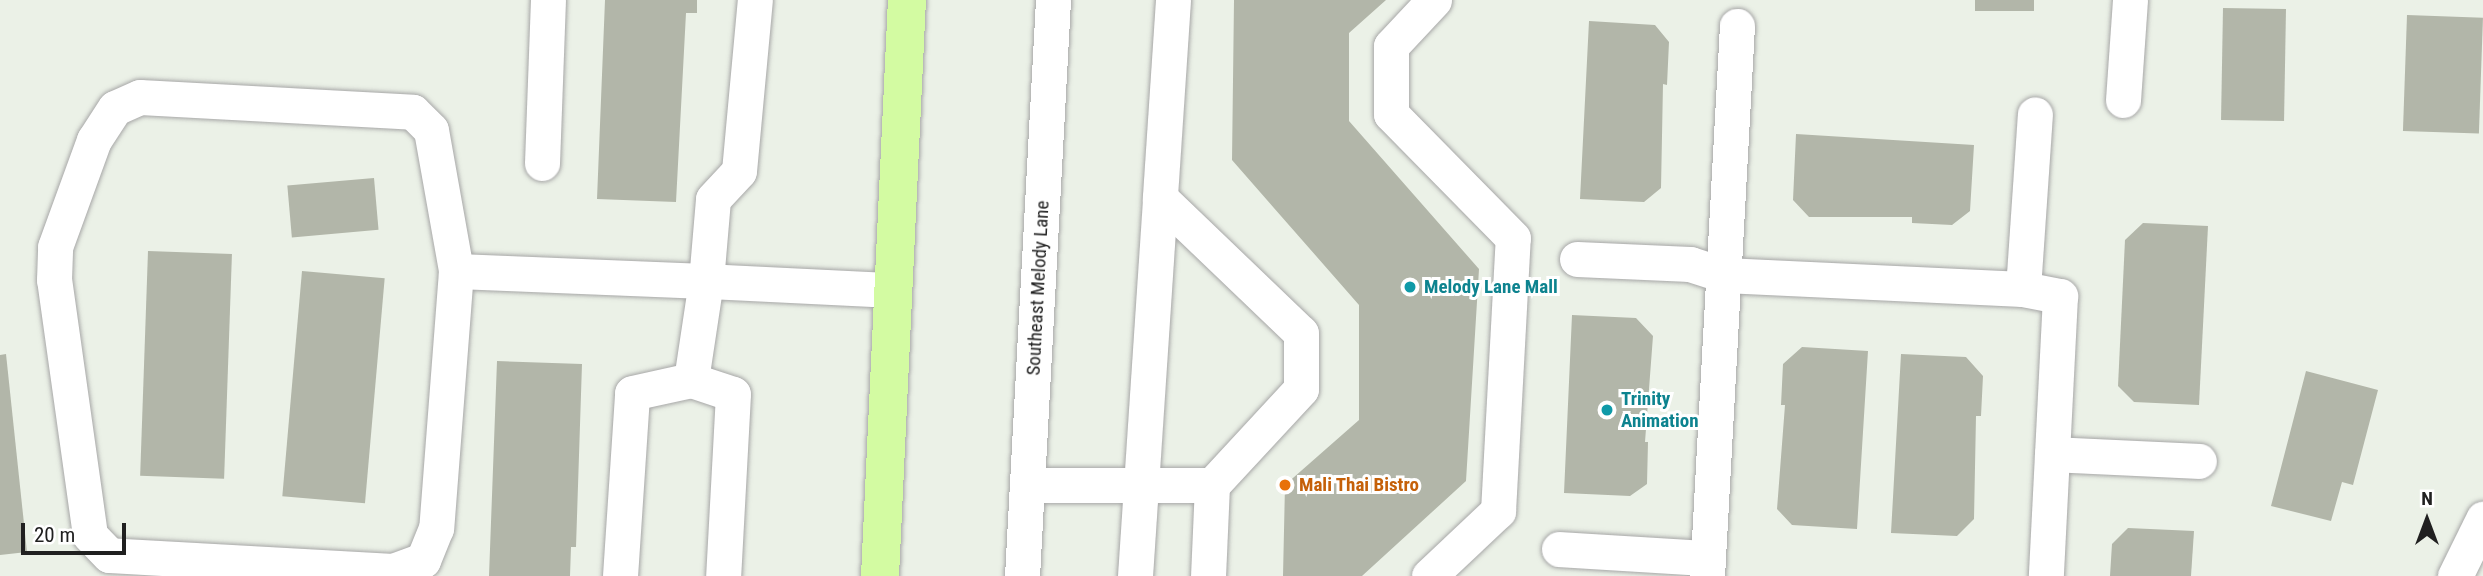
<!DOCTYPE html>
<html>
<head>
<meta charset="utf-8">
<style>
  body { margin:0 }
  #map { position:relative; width:2483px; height:576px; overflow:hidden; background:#ebf1e7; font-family:"Roboto Condensed",sans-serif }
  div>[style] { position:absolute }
  .building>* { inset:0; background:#b2b6a9; transform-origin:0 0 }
  .roads { filter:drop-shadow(0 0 2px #a7a7a7) drop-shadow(0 0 2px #a7a7a7) }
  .minor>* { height:35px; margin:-17.5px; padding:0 17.5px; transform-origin:17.5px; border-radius:17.5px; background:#fff }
  .major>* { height:38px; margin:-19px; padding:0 19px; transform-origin:19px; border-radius:19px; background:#d3fba2 }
  .dots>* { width:19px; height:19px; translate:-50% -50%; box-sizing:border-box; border:4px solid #fff; border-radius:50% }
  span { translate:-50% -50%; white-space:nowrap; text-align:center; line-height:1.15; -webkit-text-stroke:6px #fff; paint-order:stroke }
  .culture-label { font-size:19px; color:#0d838f; font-weight:700 }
  .left { translate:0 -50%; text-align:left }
  .street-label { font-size:19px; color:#202020 }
  .food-label { font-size:19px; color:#c56008; font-weight:700 }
  .north { position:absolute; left:2392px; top:485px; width:70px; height:70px; -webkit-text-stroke:5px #fff; paint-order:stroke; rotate:0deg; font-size:19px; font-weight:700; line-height:28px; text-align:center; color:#202020 }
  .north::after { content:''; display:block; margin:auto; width:24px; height:32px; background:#202020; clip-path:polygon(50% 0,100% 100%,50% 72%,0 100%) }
  .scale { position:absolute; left:21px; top:523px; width:105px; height:32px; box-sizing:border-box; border:4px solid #202020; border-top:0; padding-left:9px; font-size:21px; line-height:24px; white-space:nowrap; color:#202020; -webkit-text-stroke:5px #fff; paint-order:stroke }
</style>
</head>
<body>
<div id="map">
  <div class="building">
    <i style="clip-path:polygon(605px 0,697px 0,697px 13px,686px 13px,676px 202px,597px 199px)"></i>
    <i style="clip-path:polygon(1234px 0,1386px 0,1349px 33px,1349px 121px,1479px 269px,1466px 481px,1362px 576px,1283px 576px,1285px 485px,1359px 420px,1359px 305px,1232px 160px)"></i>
    <i style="left:1975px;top:0;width:59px;height:11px"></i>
    <i style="left:2223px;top:8px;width:63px;height:112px;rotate:1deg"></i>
    <i style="left:2407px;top:15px;width:76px;height:116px;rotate:2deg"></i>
    <i style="clip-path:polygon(1589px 21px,1655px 25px,1669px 42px,1667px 85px,1663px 84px,1661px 188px,1644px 202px,1580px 199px)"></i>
    <i style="clip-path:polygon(1796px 134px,1974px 145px,1970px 211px,1952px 225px,1912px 223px,1912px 217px,1809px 217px,1793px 200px)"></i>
    <i style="left:374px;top:178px;width:52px;height:87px;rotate:85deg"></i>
    <i style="clip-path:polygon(2143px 223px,2208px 226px,2199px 405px,2134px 402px,2118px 386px,2125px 240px)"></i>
    <i style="left:148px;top:251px;width:84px;height:225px;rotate:2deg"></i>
    <i style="left:302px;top:271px;width:83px;height:226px;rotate:5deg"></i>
    <i style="clip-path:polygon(1572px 315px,1636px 318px,1653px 336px,1645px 442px,1648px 442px,1647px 484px,1630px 496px,1564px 493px)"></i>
    <i style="clip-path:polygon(1802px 347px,1868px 351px,1857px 529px,1792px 525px,1777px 509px,1785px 405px,1781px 405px,1783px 364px)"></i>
    <i style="clip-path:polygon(6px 354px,27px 552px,0 555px,0 355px)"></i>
    <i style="clip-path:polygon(1901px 354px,1966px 357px,1983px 376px,1981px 416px,1976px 416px,1974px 519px,1957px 536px,1891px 533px)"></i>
    <i style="clip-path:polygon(497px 361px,582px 364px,576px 547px,571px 547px,570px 576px,489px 576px)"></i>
    <i style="clip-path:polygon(2306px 371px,2378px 390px,2353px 485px,2342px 482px,2331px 521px,2271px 506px)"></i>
    <i style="clip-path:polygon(2128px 528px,2194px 531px,2191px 576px,2110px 576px,2112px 544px)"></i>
  </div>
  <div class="roads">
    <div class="minor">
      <i style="left:1173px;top:0;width:198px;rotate:93.8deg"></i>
      <i style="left:1160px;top:198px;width:195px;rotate:43.8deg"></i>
      <i style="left:1301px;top:333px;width:56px;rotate:90deg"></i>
      <i style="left:1301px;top:389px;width:131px;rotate:132.8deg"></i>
      <i style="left:1212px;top:485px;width:91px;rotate:92.5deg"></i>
      <i style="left:140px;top:97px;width:273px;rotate:3.1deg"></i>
      <i style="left:413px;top:112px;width:25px;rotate:45deg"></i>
      <i style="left:431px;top:130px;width:143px;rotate:79.9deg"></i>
      <i style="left:456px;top:271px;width:258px;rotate:94.4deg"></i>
      <i style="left:436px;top:528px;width:35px;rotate:112deg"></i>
      <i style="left:423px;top:560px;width:32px;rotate:160deg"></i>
      <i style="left:393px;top:571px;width:284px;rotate:-176.8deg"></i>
      <i style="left:109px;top:555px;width:28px;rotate:-134deg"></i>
      <i style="left:90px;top:535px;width:258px;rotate:-98deg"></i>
      <i style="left:54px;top:280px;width:33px;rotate:-88deg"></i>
      <i style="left:55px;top:247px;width:114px;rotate:-70deg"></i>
      <i style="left:94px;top:140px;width:38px;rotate:-57deg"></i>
      <i style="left:115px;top:108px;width:27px;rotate:-24deg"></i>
      <i style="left:2123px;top:100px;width:100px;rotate:-86deg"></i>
      <i style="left:542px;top:163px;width:163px;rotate:-87.9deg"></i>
      <i style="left:1577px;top:259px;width:113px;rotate:2.5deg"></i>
      <i style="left:1690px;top:264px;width:36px;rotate:18deg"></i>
      <i style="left:1724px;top:275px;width:299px;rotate:2.7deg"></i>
      <i style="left:2023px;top:289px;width:38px;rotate:11deg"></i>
      <i style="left:2060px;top:296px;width:280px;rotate:92.9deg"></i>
      <i style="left:456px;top:271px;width:250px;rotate:2.3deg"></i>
      <i style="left:706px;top:281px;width:82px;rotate:-85.1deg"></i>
      <i style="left:713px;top:199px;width:38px;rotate:-47deg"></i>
      <i style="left:739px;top:171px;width:172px;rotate:-84.7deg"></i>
      <i style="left:2023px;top:289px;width:175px;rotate:-86.1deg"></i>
      <i style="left:691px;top:380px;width:100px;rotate:-81.4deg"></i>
      <i style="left:706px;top:281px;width:185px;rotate:2.8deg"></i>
      <i style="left:2052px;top:454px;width:147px;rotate:2.7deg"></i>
      <i style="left:1028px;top:485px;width:184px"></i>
      <i style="left:1559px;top:549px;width:149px;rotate:3.5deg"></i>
      <i style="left:620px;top:576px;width:183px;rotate:-86.2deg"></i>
      <i style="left:632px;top:393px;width:60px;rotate:-12.4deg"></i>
      <i style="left:691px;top:380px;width:44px;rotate:18.4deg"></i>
      <i style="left:733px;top:394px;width:182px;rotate:93.1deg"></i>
      <i style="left:1022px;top:576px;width:577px;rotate:-86.92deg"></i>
      <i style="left:1135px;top:576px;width:379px;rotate:-86.2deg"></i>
      <i style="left:1429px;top:576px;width:95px;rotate:-43.3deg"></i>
      <i style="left:1498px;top:511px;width:273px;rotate:-86.9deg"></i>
      <i style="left:1513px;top:238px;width:174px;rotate:-134.5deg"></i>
      <i style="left:1391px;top:114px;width:68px;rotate:-90deg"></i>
      <i style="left:1391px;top:46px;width:63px;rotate:-46.9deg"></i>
      <i style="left:1707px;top:576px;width:551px;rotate:-86.88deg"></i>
      <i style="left:2455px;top:576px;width:64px;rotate:-63.8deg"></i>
    </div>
    <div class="major">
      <i style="left:880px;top:576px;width:577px;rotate:-87.32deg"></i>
    </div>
  </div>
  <div class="dots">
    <i style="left:1410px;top:287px;background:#0f9aa8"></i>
    <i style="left:1607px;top:410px;background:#0f9aa8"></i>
    <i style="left:1285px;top:485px;background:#e8710a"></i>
  </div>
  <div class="culture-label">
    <span class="left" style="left:1424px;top:287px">Melody Lane Mall</span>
    <span class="left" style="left:1621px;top:410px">Trinity<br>Animation</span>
  </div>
  <div class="street-label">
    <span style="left:1038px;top:288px;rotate:-87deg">Southeast Melody Lane</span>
  </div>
  <div class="food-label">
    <span class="left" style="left:1299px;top:485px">Mali Thai Bistro</span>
  </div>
  <div class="north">N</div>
  <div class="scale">20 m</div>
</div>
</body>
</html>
